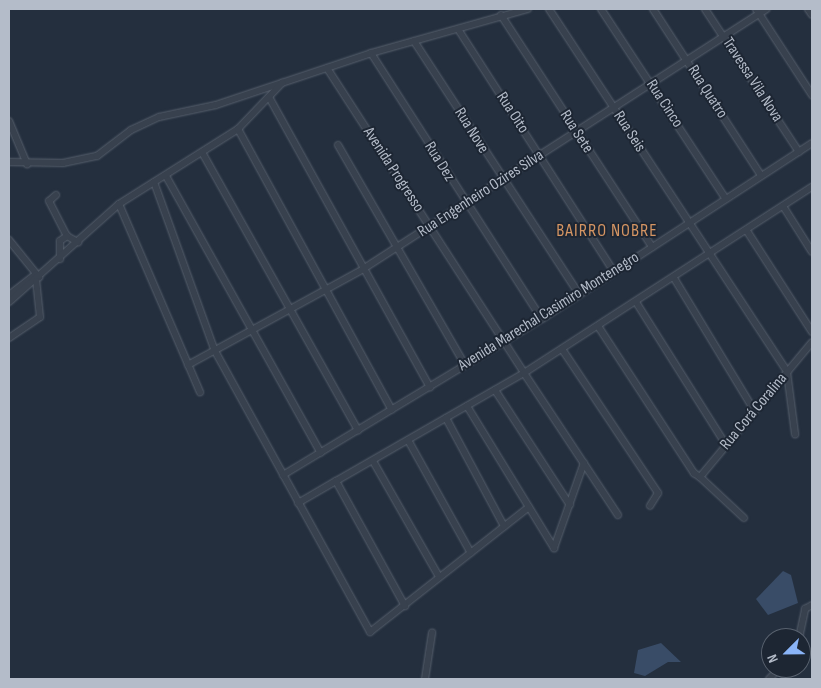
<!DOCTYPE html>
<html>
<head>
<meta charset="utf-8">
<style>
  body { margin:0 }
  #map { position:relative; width:821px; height:688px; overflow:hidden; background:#242f3e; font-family:"Sofia Sans Condensed",sans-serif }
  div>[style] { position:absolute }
  .water>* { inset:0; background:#394c67 }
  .roads { filter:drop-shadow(0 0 1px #565f6c) drop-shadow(0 0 1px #565f6c) }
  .minor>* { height:6px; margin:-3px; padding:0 3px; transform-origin:3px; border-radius:3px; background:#38414e }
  span { translate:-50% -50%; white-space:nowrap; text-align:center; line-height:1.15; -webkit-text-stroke:4px #1d2633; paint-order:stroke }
  .street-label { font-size:16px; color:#b4bcc9 }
  .neighbourhood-label { font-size:18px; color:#d59563; letter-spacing:1px }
  .frame { position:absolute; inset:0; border:10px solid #b4bcc9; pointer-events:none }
  .north { position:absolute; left:761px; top:628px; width:50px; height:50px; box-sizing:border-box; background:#1d2633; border:1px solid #59626f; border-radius:50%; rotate:247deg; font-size:14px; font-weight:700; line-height:20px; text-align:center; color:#b4bcc9 }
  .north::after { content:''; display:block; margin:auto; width:18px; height:22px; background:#8ab4f8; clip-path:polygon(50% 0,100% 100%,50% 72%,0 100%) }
</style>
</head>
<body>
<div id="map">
  <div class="water">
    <i style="clip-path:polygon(783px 571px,791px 575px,798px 603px,768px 615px,756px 599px)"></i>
    <i style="clip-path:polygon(661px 643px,681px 662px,668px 662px,645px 676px,634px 673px,638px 650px)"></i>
  </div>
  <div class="roads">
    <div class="minor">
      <i style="left:549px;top:9px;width:434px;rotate:56.7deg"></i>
      <i style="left:787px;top:372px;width:63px;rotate:82.6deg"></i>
      <i style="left:601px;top:9px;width:227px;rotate:56.7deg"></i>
      <i style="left:653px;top:9px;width:198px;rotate:57deg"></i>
      <i style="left:705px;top:9px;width:171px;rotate:56.7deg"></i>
      <i style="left:756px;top:9px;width:103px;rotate:56.9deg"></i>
      <i style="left:808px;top:9px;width:7px;rotate:56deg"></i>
      <i style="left:501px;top:15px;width:277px;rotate:56.9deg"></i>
      <i style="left:458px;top:29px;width:289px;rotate:57.3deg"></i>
      <i style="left:414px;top:41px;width:302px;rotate:56.9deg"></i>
      <i style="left:371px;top:53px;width:316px;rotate:57.3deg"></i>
      <i style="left:327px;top:68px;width:363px;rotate:57.1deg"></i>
      <i style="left:524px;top:373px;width:217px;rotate:150.1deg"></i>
      <i style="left:269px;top:97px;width:332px;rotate:61deg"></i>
      <i style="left:9px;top:121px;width:47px;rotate:67.3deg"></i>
      <i style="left:238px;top:129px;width:320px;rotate:61.3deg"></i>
      <i style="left:338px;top:145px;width:254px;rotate:60deg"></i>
      <i style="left:203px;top:154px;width:317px;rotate:60.7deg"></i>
      <i style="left:9px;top:162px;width:54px;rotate:1.1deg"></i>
      <i style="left:63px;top:163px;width:35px;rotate:-12deg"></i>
      <i style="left:97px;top:156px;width:43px;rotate:-37.4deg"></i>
      <i style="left:131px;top:130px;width:31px;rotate:-25deg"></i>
      <i style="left:159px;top:117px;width:58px;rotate:-11.9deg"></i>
      <i style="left:216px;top:105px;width:163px;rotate:-18.5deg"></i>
      <i style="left:371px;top:53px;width:163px;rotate:-15.7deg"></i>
      <i style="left:166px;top:176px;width:317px;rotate:60.8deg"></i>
      <i style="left:154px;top:182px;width:180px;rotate:70.2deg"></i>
      <i style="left:215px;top:351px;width:321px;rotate:61.1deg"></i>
      <i style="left:370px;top:632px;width:202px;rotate:-38.2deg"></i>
      <i style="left:56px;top:195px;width:9px;rotate:139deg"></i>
      <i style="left:49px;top:201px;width:39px;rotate:63deg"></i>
      <i style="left:67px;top:236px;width:13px;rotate:29deg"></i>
      <i style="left:119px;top:204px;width:205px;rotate:66.7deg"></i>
      <i style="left:783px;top:206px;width:54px;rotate:57.8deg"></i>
      <i style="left:747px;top:231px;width:120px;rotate:57.2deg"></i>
      <i style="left:9px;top:240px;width:48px;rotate:51deg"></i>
      <i style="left:60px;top:259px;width:18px;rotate:-90deg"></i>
      <i style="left:60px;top:241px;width:9px;rotate:-36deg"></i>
      <i style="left:674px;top:278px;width:154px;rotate:58.8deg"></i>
      <i style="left:9px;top:295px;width:34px;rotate:-38deg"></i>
      <i style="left:9px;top:302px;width:147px;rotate:-41.7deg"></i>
      <i style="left:119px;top:204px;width:141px;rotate:-32.2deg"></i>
      <i style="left:238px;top:129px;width:64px;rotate:-46.3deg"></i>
      <i style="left:636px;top:302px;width:169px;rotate:57.8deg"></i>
      <i style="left:598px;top:326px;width:176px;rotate:56.9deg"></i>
      <i style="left:694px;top:473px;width:7px;rotate:34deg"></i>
      <i style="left:700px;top:477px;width:175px;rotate:-50.3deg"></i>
      <i style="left:9px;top:338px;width:37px;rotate:-34deg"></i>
      <i style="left:40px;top:317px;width:36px;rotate:-96deg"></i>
      <i style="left:562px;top:349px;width:173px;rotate:56.3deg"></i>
      <i style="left:658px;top:493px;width:15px;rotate:122deg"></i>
      <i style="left:188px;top:365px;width:200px;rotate:-28.7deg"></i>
      <i style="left:363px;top:269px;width:480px;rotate:-32.8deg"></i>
      <i style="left:495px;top:390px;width:137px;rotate:56.9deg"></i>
      <i style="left:467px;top:406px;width:167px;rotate:58.5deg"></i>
      <i style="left:446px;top:418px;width:123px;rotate:61.8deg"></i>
      <i style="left:408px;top:440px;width:129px;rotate:60.9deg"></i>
      <i style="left:373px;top:461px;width:131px;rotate:60.3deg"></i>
      <i style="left:283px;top:475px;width:302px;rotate:-31.1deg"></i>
      <i style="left:542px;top:319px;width:322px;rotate:-33.1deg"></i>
      <i style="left:700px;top:477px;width:60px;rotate:43deg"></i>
      <i style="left:298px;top:503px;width:44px;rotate:-30.1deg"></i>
      <i style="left:336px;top:481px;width:143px;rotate:61.1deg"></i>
      <i style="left:618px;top:515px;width:170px;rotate:-123.5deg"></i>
      <i style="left:524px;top:373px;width:343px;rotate:-32.9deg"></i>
      <i style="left:554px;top:548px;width:90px;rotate:-70.6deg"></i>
      <i style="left:799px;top:638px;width:30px;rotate:-78deg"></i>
      <i style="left:805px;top:609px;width:8px;rotate:-30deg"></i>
      <i style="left:425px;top:679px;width:47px;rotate:-81.3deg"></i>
      <i style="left:769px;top:679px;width:16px;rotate:-45deg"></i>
    </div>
  </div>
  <div class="street-label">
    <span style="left:752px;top:80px;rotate:57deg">Travessa Vila Nova</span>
    <span style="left:707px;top:92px;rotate:57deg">Rua Quatro</span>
    <span style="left:664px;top:104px;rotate:57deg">Rua Cinco</span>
    <span style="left:512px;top:113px;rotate:57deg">Rua Oito</span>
    <span style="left:471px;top:131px;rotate:58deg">Rua Nove</span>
    <span style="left:576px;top:132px;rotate:57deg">Rua Sete</span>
    <span style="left:629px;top:132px;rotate:57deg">Rua Seis</span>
    <span style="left:439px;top:162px;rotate:58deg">Rua Dez</span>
    <span style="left:393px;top:170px;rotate:57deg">Avenida Progresso</span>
    <span style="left:481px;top:194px;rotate:-33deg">Rua Engenheiro Ozires Silva</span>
    <span style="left:549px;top:312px;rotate:-32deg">Avenida Marechal Casimiro Montenegro</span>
    <span style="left:754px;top:412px;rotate:-50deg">Rua Corá Coralina</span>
  </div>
  <div class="neighbourhood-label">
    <span style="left:607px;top:231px">BAIRRO NOBRE</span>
  </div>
  <div class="frame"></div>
  <div class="north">N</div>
</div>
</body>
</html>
